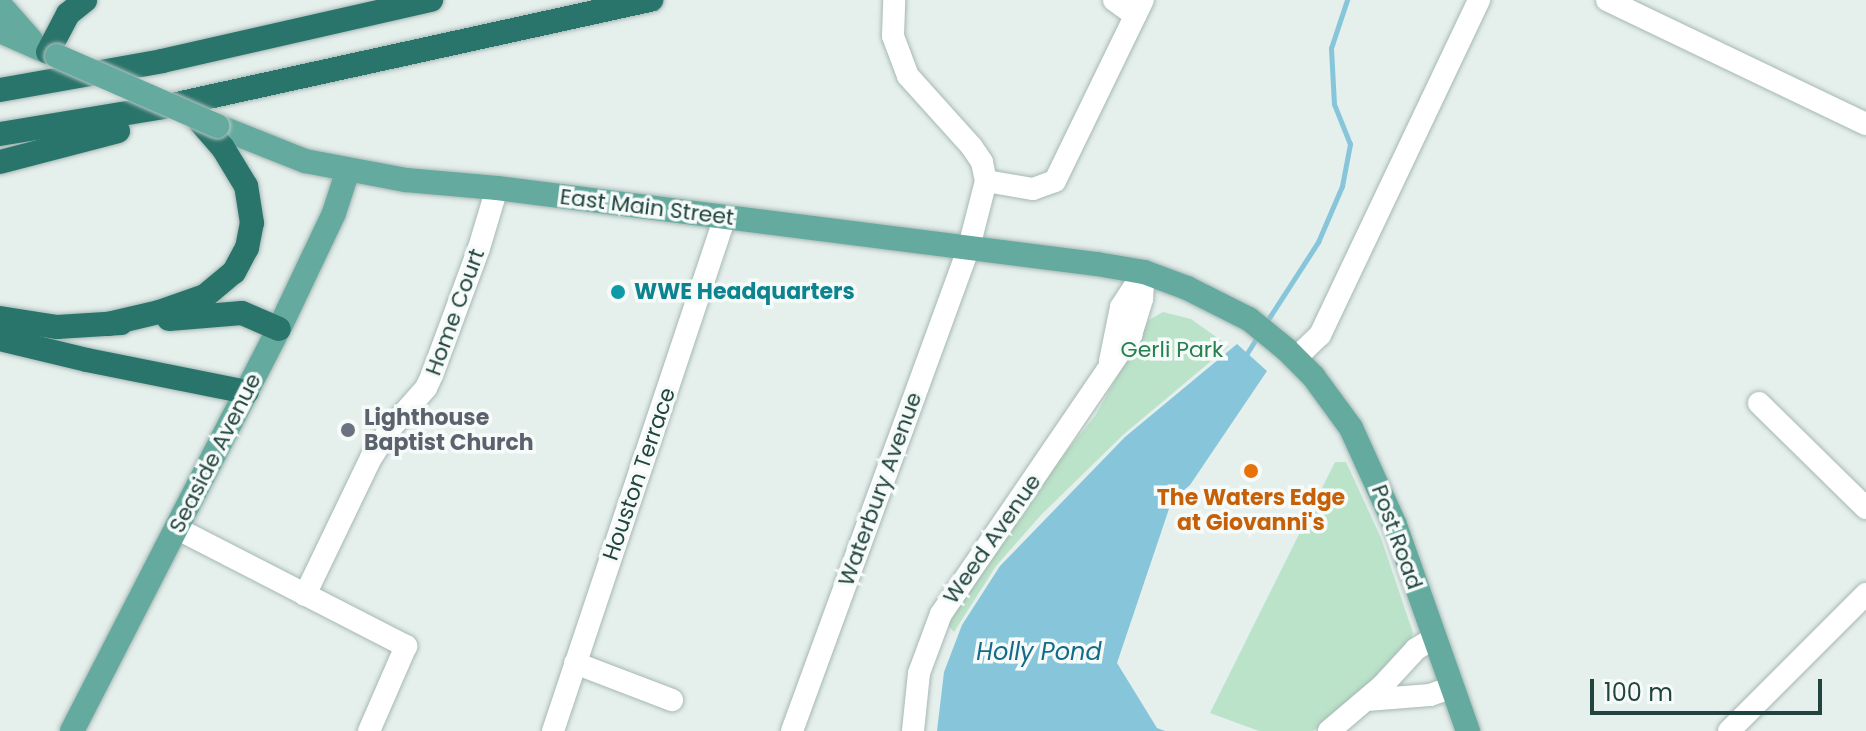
<!DOCTYPE html>
<html>
<head>
<meta charset="utf-8">
<style>
  body { margin:0 }
  #map { position:relative; width:1866px; height:731px; overflow:hidden; background:#e5efec; font-family:Poppins,sans-serif }
  div>[style] { position:absolute }
  .green>* { inset:0; background:#bbe3c9 }
  .water>* { inset:0; background:#87c6da }
  .stream>* { height:5px; margin:-2.5px; padding:0 2.5px; transform-origin:2.5px; border-radius:2.5px; background:#87c6da }
  .roads { filter:drop-shadow(0 0 2px #a6b8b4) drop-shadow(0 0 2px #a6b8b4) }
  .minor>* { height:22px; margin:-11px; padding:0 11px; transform-origin:11px; border-radius:11px; background:#fff }
  .major>* { height:24px; margin:-12px; padding:0 12px; transform-origin:12px; border-radius:12px; background:#64aa9e }
  .highway>* { height:24px; margin:-12px; padding:0 12px; transform-origin:12px; border-radius:12px; background:#29746b }
  .bridges { filter:drop-shadow(0 0 2px #c1cbc9) drop-shadow(0 0 2px #c1cbc9) }
  .major-bridge>* { height:24px; margin:-12px; padding:0 12px; transform-origin:12px; border-radius:12px; background:#64aa9e }
  .dots>* { width:22px; height:22px; translate:-50% -50%; box-sizing:border-box; border:4px solid #f6fbf9; border-radius:50% }
  span { translate:-50% -50%; white-space:nowrap; text-align:center; line-height:1.15; -webkit-text-stroke:7px #f6fbf9; paint-order:stroke }
  .street-label { font-size:22px; color:#21443e }
  .culture-label { font-size:22px; color:#0d838f; font-weight:700 }
  .left { translate:0 -50%; text-align:left }
  .park-label { font-size:22px; color:#268050 }
  .worship-label { font-size:22px; color:#5b616d; font-weight:700 }
  .food-label { font-size:22px; color:#c56008; font-weight:700 }
  .water-label { font-size:24px; color:#136b89; font-style:italic }
  .scale { position:absolute; left:1590px; top:679px; width:232px; height:36px; box-sizing:border-box; border:4px solid #21443e; border-top:0; padding-left:10px; font-size:24px; line-height:28px; white-space:nowrap; color:#21443e; -webkit-text-stroke:6px #f6fbf9; paint-order:stroke }
</style>
</head>
<body>
<div id="map">
  <div class="green">
    <i style="clip-path:polygon(1163px 312px,1191px 319px,1229px 346px,1124px 434px,1041px 515px,996px 566px,954px 632px,947px 624px,1029px 498px,1095px 416px,1149px 320px)"></i>
    <i style="clip-path:polygon(1335px 462px,1346px 462px,1381px 538px,1413px 633px,1408px 649px,1371px 692px,1313px 731px,1259px 731px,1210px 713px)"></i>
  </div>
  <div class="water">
    <i style="clip-path:polygon(1237px 344px,1267px 371px,1190px 485px,1172px 500px,1117px 663px,1157px 728px,1165px 731px,937px 731px,944px 672px,962px 625px,1000px 566px,1125px 437px)"></i>
  </div>
  <div class="stream">
    <i style="left:1265px;top:324px;width:98px;rotate:-57.1deg"></i>
    <i style="left:1318px;top:242px;width:61px;rotate:-66.8deg"></i>
    <i style="left:1342px;top:186px;width:43px;rotate:-79.2deg"></i>
    <i style="left:1350px;top:144px;width:43px;rotate:-111.8deg"></i>
    <i style="left:1334px;top:104px;width:56px;rotate:-93.1deg"></i>
    <i style="left:1331px;top:48px;width:51px;rotate:-71.6deg"></i>
    <i style="left:1244px;top:358px;width:26px;rotate:-58deg"></i>
  </div>
  <div class="roads">
    <div class="minor">
      <i style="left:1114px;top:0;width:26px;rotate:36deg"></i>
      <i style="left:1607px;top:0;width:287px;rotate:25.6deg"></i>
      <i style="left:986px;top:181px;width:48px;rotate:9.7deg"></i>
      <i style="left:1033px;top:189px;width:23px;rotate:-20deg"></i>
      <i style="left:1055px;top:181px;width:201px;rotate:-64.1deg"></i>
      <i style="left:1296px;top:358px;width:33px;rotate:-44deg"></i>
      <i style="left:1320px;top:335px;width:371px;rotate:-64.6deg"></i>
      <i style="left:1110px;top:361px;width:55px;rotate:-78.5deg"></i>
      <i style="left:1121px;top:307px;width:38px;rotate:-57deg"></i>
      <i style="left:1759px;top:403px;width:150px;rotate:44.5deg"></i>
      <i style="left:176px;top:528px;width:259px;rotate:27.2deg"></i>
      <i style="left:406px;top:646px;width:93px;rotate:113.5deg"></i>
      <i style="left:305px;top:595px;width:152px;rotate:-64.3deg"></i>
      <i style="left:371px;top:458px;width:33px;rotate:-57deg"></i>
      <i style="left:389px;top:430px;width:56px;rotate:-48.6deg"></i>
      <i style="left:426px;top:388px;width:14px;rotate:-65deg"></i>
      <i style="left:432px;top:375px;width:135px;rotate:-69.7deg"></i>
      <i style="left:479px;top:248px;width:63px;rotate:-73.3deg"></i>
      <i style="left:575px;top:663px;width:104px;rotate:20.9deg"></i>
      <i style="left:1367px;top:700px;width:63px;rotate:-4.5deg"></i>
      <i style="left:1430px;top:695px;width:24px;rotate:-19deg"></i>
      <i style="left:553px;top:731px;width:542px;rotate:-71.5deg"></i>
      <i style="left:792px;top:731px;width:515px;rotate:-69.91deg"></i>
      <i style="left:969px;top:247px;width:68px;rotate:-75.6deg"></i>
      <i style="left:986px;top:181px;width:19px;rotate:-102deg"></i>
      <i style="left:982px;top:162px;width:18px;rotate:-124deg"></i>
      <i style="left:972px;top:147px;width:96px;rotate:-132deg"></i>
      <i style="left:908px;top:76px;width:43px;rotate:-110.6deg"></i>
      <i style="left:893px;top:36px;width:36px;rotate:-88deg"></i>
      <i style="left:913px;top:731px;width:58px;rotate:-84.1deg"></i>
      <i style="left:919px;top:673px;width:63px;rotate:-69.6deg"></i>
      <i style="left:941px;top:614px;width:338px;rotate:-55.7deg"></i>
      <i style="left:1131px;top:335px;width:38px;rotate:-73deg"></i>
      <i style="left:1142px;top:299px;width:27px;rotate:-86deg"></i>
      <i style="left:1329px;top:731px;width:70px;rotate:-40.3deg"></i>
      <i style="left:1382px;top:686px;width:50px;rotate:-47.4deg"></i>
      <i style="left:1416px;top:649px;width:21px;rotate:-31deg"></i>
      <i style="left:1729px;top:731px;width:194px;rotate:-45deg"></i>
    </div>
    <div class="major">
      <i style="left:0;top:5px;width:47px;rotate:48.5deg"></i>
      <i style="left:0;top:31px;width:62px;rotate:23.7deg"></i>
      <i style="left:217px;top:126px;width:95px;rotate:21.7deg"></i>
      <i style="left:305px;top:161px;width:103px;rotate:10.7deg"></i>
      <i style="left:406px;top:180px;width:91px;rotate:5deg"></i>
      <i style="left:497px;top:188px;width:605px;rotate:7.22deg"></i>
      <i style="left:1097px;top:264px;width:48px;rotate:9.7deg"></i>
      <i style="left:1144px;top:272px;width:46px;rotate:20.4deg"></i>
      <i style="left:1187px;top:288px;width:69px;rotate:26.6deg"></i>
      <i style="left:1249px;top:319px;width:49px;rotate:39.2deg"></i>
      <i style="left:1287px;top:350px;width:37px;rotate:45deg"></i>
      <i style="left:1313px;top:376px;width:64px;rotate:53.8deg"></i>
      <i style="left:1351px;top:428px;width:107px;rotate:65.6deg"></i>
      <i style="left:1395px;top:525px;width:219px;rotate:70.5deg"></i>
      <i style="left:72px;top:731px;width:452px;rotate:-62.8deg"></i>
      <i style="left:279px;top:329px;width:128px;rotate:-64.6deg"></i>
      <i style="left:334px;top:213px;width:45px;rotate:-72deg"></i>
    </div>
    <div class="highway">
      <i style="left:48px;top:52px;width:43px;rotate:-62.2deg"></i>
      <i style="left:68px;top:14px;width:22px;rotate:-39deg"></i>
      <i style="left:0;top:90px;width:165px;rotate:-10.1deg"></i>
      <i style="left:162px;top:61px;width:276px;rotate:-12.8deg"></i>
      <i style="left:0;top:134px;width:165px;rotate:-9.4deg"></i>
      <i style="left:163px;top:107px;width:500px;rotate:-12.4deg"></i>
      <i style="left:0;top:162px;width:122px;rotate:-14.7deg"></i>
      <i style="left:0;top:318px;width:58px;rotate:9deg"></i>
      <i style="left:57px;top:327px;width:64px;rotate:-3.6deg"></i>
      <i style="left:169px;top:319px;width:73px;rotate:-4.7deg"></i>
      <i style="left:242px;top:313px;width:40px;rotate:23.4deg"></i>
      <i style="left:108px;top:324px;width:52px;rotate:-13.2deg"></i>
      <i style="left:159px;top:312px;width:49px;rotate:-19.2deg"></i>
      <i style="left:205px;top:296px;width:38px;rotate:-40deg"></i>
      <i style="left:234px;top:272px;width:27px;rotate:-62deg"></i>
      <i style="left:247px;top:248px;width:25px;rotate:-79deg"></i>
      <i style="left:252px;top:223px;width:37px;rotate:-99deg"></i>
      <i style="left:246px;top:186px;width:44px;rotate:-121.2deg"></i>
      <i style="left:223px;top:148px;width:41px;rotate:-131.1deg"></i>
      <i style="left:0;top:339px;width:89px;rotate:13.6deg"></i>
      <i style="left:87px;top:360px;width:163px;rotate:11.3deg"></i>
    </div>
  </div>
  <div class="bridges">
    <div class="major-bridge">
      <i style="left:57px;top:56px;width:175px;rotate:23.6deg"></i>
    </div>
  </div>
  <div class="dots">
    <i style="left:618px;top:292px;background:#0f9aa8"></i>
    <i style="left:348px;top:430px;background:#6b7280"></i>
    <i style="left:1251px;top:471px;background:#e8710a"></i>
  </div>
  <div class="street-label">
    <span style="left:647px;top:207px;rotate:7deg">East Main Street</span>
    <span style="left:455px;top:312px;rotate:-70deg">Home Court</span>
    <span style="left:215px;top:453px;rotate:-63deg">Seaside Avenue</span>
    <span style="left:639px;top:474px;rotate:-71deg">Houston Terrace</span>
    <span style="left:880px;top:489px;rotate:-70deg">Waterbury Avenue</span>
    <span style="left:1397px;top:537px;rotate:70deg">Post Road</span>
    <span style="left:992px;top:539px;rotate:-55deg">Weed Avenue</span>
  </div>
  <div class="culture-label">
    <span class="left" style="left:634px;top:292px">WWE Headquarters</span>
  </div>
  <div class="park-label">
    <span style="left:1172px;top:350px">Gerli Park</span>
  </div>
  <div class="worship-label">
    <span class="left" style="left:364px;top:430px">Lighthouse<br>Baptist Church</span>
  </div>
  <div class="food-label">
    <span style="left:1251px;top:510px">The Waters Edge<br>at Giovanni's</span>
  </div>
  <div class="water-label">
    <span style="left:1039px;top:652px">Holly Pond</span>
  </div>
  <div class="scale">100 m</div>
</div>
</body>
</html>
